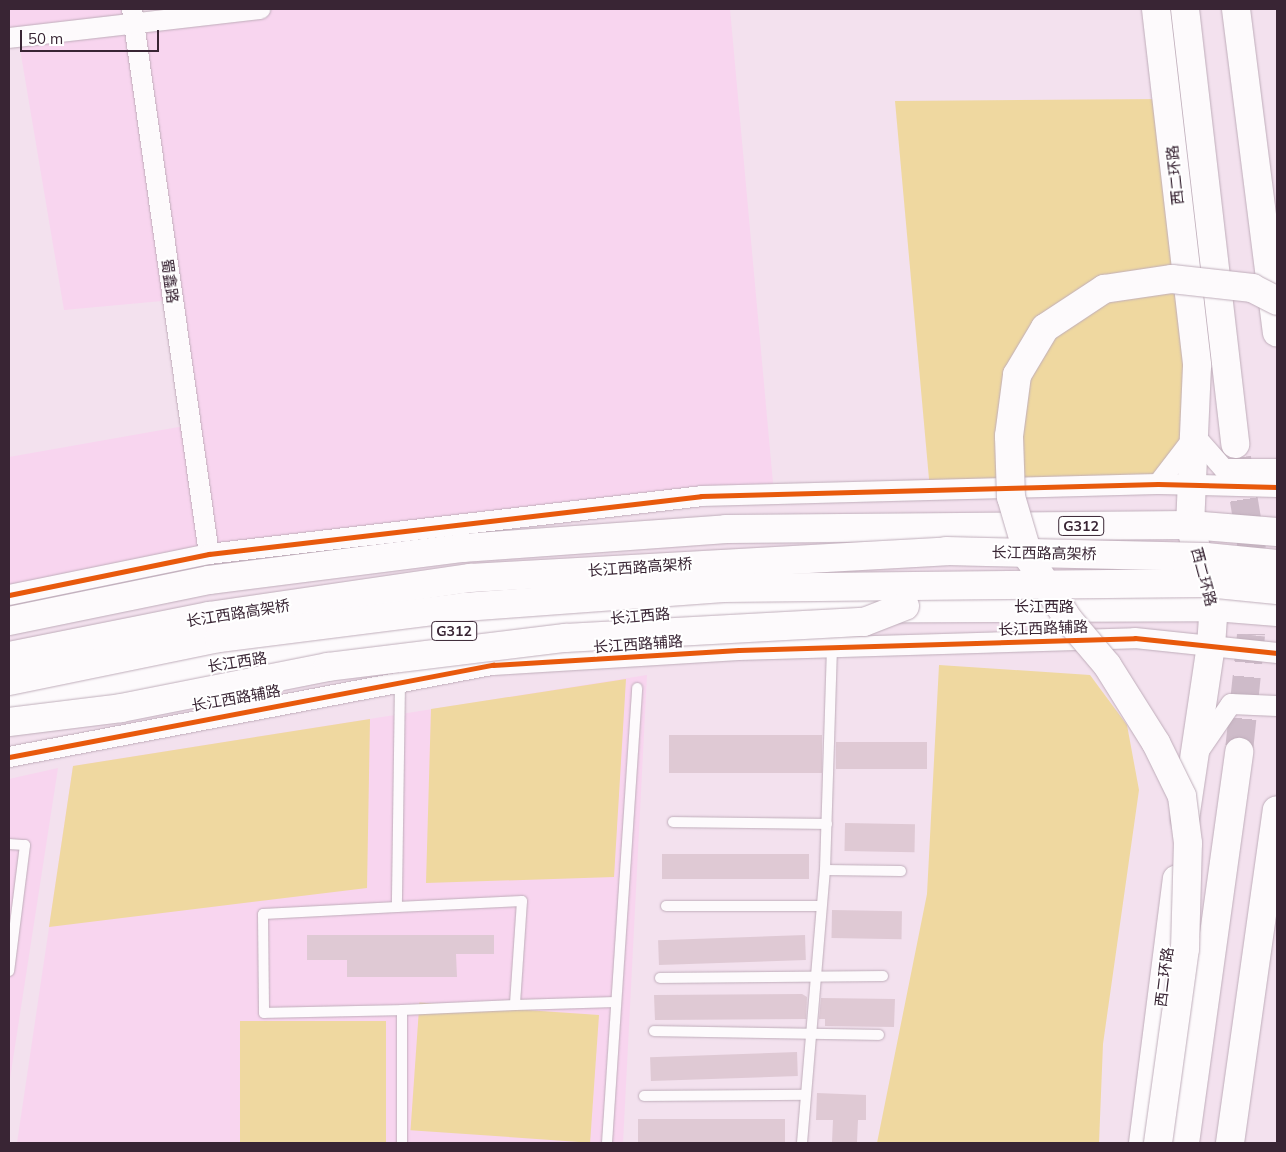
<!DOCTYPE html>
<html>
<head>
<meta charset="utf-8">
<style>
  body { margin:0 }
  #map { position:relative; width:1286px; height:1152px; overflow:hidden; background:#f3e1ee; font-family:Mulish,"Noto Sans SC",sans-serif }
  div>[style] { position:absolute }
  .built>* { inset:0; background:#f8d5ef }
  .green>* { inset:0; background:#efd8a0; transform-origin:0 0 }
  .building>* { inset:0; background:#dfc9d4; transform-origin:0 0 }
  .highway-tunnel>* { height:28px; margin-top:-14px; transform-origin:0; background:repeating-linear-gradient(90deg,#cebbc9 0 28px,transparent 0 42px) }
  .roads { filter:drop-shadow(0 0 1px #bfadba) drop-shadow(0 0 1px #bfadba) }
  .lane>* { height:10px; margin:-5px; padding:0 5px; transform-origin:5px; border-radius:5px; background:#fdfafc }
  .street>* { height:20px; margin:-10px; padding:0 10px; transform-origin:10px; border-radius:10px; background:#fdfafc }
  .highway>* { height:28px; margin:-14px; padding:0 14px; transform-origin:14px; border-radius:14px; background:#fdfafc }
  .bridges { filter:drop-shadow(0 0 1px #bfadba) drop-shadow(0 0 1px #bfadba) }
  .highway-bridge>* { height:28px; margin:-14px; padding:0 14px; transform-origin:14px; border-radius:14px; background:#fdfafc }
  .cycleway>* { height:5px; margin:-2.5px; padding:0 2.5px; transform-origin:2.5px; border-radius:2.5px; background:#e8590c }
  span { translate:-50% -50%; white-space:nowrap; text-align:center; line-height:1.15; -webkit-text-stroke:4px #fff; paint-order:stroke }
  .shield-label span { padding:1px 4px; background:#fff; border:1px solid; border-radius:4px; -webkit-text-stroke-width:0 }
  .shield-label { font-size:14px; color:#392534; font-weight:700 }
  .street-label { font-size:15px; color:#392534 }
  .frame { position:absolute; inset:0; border:10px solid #392534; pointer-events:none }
  .scale { position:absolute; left:20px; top:30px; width:139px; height:22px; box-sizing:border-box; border:2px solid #392534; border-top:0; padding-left:6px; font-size:15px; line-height:18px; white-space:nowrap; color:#392534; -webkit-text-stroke:4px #fff; paint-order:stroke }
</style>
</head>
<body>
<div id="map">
  <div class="built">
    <i style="clip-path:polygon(9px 9px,132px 9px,134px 26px,260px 9px,730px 9px,774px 494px,485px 518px,9px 595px,9px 457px,190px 425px,173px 300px,64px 310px,18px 37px,9px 38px)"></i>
    <i style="clip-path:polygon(647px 675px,623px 1143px,17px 1143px,73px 766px)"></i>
    <i style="clip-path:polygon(58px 768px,9px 1085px,9px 779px)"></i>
  </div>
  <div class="green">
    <i style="clip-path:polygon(1167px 99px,1195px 436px,1158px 484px,930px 490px,895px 101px)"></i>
    <i style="clip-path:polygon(939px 665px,1090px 675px,1127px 725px,1139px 790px,1103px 1044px,1099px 1143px,877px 1143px,927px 894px)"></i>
    <i style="clip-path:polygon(626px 679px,614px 877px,426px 883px,431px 709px)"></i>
    <i style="clip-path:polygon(370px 719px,367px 888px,49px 927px,73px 766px)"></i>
    <i style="left:599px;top:1015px;width:128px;height:180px;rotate:94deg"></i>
    <i style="left:386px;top:1021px;width:122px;height:146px;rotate:90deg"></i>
  </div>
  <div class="building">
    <i style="left:669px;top:735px;width:153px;height:38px"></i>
    <i style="left:836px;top:742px;width:91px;height:27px"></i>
    <i style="left:845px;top:823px;width:70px;height:28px;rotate:1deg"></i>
    <i style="left:809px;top:854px;width:25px;height:147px;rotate:90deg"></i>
    <i style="left:832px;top:910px;width:70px;height:28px;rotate:1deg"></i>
    <i style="clip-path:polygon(307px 935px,494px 935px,494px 954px,456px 954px,457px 977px,347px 977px,347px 960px,307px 960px)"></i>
    <i style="left:805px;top:935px;width:25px;height:147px;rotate:88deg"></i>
    <i style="clip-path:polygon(802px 994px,807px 997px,806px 1019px,655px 1020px,654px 995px)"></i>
    <i style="clip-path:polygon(821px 998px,895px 999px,894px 1027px,825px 1026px,825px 1019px,819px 1019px)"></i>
    <i style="left:797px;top:1052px;width:24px;height:147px;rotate:88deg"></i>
    <i style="clip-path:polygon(817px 1093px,866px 1095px,866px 1120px,858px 1120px,857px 1142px,832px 1142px,833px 1120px,816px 1120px)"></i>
    <i style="left:785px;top:1119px;width:24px;height:147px;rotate:90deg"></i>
  </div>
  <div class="highway-tunnel">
    <i style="left:1237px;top:458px;width:93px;rotate:80.7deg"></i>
    <i style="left:1252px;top:550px;width:85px;rotate:90.7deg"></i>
    <i style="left:1251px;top:635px;width:118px;rotate:95.9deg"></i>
  </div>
  <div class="roads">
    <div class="lane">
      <i style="left:400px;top:682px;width:225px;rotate:90.8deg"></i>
      <i style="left:397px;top:907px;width:134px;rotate:177deg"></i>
      <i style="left:263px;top:914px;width:99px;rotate:89.4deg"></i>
      <i style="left:264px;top:1013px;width:138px;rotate:-1.2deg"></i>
      <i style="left:402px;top:1010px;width:133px;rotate:90deg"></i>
      <i style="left:673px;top:822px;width:154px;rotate:0.7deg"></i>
      <i style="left:9px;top:844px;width:16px;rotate:4deg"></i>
      <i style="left:25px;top:845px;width:127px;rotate:97.2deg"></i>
      <i style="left:825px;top:870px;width:76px;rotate:0.8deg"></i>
      <i style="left:666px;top:906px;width:155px"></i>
      <i style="left:397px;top:907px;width:125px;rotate:-2.7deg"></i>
      <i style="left:522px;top:901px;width:104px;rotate:93.9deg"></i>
      <i style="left:515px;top:1005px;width:113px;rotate:177.5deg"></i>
      <i style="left:660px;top:978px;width:223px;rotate:-0.5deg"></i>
      <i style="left:515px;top:1005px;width:101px;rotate:-1.7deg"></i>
      <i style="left:654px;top:1031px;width:225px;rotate:1deg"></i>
      <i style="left:644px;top:1096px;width:161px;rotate:-0.4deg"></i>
      <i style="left:607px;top:1143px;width:456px;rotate:-86.2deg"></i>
      <i style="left:802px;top:1143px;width:274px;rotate:-85.2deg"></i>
      <i style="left:825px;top:870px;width:223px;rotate:-88.2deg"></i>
    </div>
    <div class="street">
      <i style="left:132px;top:9px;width:550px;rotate:81.96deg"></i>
      <i style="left:9px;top:38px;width:253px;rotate:-6.6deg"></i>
      <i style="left:1158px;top:484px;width:61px;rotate:-52.4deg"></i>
      <i style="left:1195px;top:436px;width:44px;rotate:48.7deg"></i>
      <i style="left:1224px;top:469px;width:53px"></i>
      <i style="left:9px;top:595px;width:204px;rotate:-11.6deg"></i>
      <i style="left:209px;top:554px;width:495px;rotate:-6.7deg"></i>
      <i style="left:701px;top:496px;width:457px;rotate:-1.5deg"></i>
      <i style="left:1158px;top:484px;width:119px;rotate:1.4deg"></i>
      <i style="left:1196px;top:755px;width:62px;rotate:-55.5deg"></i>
      <i style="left:1231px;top:704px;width:46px;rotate:2.5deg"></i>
      <i style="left:9px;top:757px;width:493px;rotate:-10.8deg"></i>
      <i style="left:493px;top:665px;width:246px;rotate:-3.5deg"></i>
      <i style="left:739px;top:650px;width:396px;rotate:-1.7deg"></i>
      <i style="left:1135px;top:638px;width:143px;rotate:6deg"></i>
    </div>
    <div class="highway">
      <i style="left:1156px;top:9px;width:359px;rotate:83.4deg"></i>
      <i style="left:1197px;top:366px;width:159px;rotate:92.5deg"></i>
      <i style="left:1190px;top:525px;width:20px;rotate:75deg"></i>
      <i style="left:1185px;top:9px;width:438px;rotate:83.4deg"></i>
      <i style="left:1236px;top:9px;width:326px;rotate:82.8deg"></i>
      <i style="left:9px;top:621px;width:204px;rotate:-11.6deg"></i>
      <i style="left:209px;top:580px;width:256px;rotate:-7.2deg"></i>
      <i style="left:463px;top:548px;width:264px;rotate:-4.1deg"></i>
      <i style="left:726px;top:529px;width:464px;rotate:-0.5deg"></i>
      <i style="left:1190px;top:525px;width:87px;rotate:4.6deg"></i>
      <i style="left:9px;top:708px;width:209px;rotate:-11.8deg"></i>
      <i style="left:214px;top:665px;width:246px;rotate:-7.9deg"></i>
      <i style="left:458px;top:631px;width:274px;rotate:-4.6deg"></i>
      <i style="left:731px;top:609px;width:483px;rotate:-0.2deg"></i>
      <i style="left:1214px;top:607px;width:63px;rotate:4.5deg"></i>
      <i style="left:1185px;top:819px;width:175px;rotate:-81.5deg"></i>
      <i style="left:1211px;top:646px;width:39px;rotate:-86deg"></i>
      <i style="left:1214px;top:607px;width:18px;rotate:-106deg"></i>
      <i style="left:1143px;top:1143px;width:266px;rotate:-82.7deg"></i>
      <i style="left:1185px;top:1143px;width:395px;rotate:-82.1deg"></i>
      <i style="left:1230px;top:1143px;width:336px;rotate:-82deg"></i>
    </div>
  </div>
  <div class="bridges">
    <div class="highway-bridge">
      <i style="left:9px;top:656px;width:204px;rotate:-11.3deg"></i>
      <i style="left:209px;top:616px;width:264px;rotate:-8.3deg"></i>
      <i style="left:470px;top:578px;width:477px;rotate:-3.2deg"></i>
      <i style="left:946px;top:551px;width:260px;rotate:1.3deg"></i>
      <i style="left:1206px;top:557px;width:71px;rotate:5.6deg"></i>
      <i style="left:9px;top:681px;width:214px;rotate:-11.6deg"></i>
      <i style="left:219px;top:638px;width:247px;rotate:-7.2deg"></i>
      <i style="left:464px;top:607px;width:260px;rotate:-4.2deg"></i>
      <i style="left:723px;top:588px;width:484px;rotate:-0.6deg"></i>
      <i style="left:1207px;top:583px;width:70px;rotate:5.7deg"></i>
      <i style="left:9px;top:722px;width:113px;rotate:-7.1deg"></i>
      <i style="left:121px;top:708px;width:211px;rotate:-11.2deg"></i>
      <i style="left:328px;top:667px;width:239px;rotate:-7deg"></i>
      <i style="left:565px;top:638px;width:299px;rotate:-3.1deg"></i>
      <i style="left:864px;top:622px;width:44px;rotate:-21.3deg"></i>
      <i style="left:1158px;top:1143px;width:196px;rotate:-82.1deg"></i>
      <i style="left:1185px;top:949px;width:106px;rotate:-88.4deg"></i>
      <i style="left:1188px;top:843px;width:47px;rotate:-97.3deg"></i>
      <i style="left:1182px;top:796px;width:59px;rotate:-116.1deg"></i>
      <i style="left:1156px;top:743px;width:92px;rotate:-122.1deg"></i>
      <i style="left:1107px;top:665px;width:60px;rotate:-130.3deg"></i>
      <i style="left:1068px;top:619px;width:72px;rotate:-122.6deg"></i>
      <i style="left:1029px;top:558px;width:64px;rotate:-106.4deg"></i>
      <i style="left:1011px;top:497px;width:61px;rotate:-91.9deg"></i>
      <i style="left:1009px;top:436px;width:62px;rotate:-82.5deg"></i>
      <i style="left:1017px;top:375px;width:55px;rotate:-59.2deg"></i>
      <i style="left:1045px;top:328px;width:71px;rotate:-33.5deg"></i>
      <i style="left:1104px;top:289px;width:69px;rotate:-8.4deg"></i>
      <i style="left:1172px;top:279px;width:81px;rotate:6.4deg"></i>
      <i style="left:1252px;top:288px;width:28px;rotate:27deg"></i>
    </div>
  </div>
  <div class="cycleway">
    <i style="left:9px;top:595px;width:204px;rotate:-11.6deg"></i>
    <i style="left:209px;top:554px;width:495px;rotate:-6.7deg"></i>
    <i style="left:701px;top:496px;width:457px;rotate:-1.5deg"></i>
    <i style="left:1158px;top:484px;width:119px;rotate:1.4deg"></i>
    <i style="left:9px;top:757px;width:493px;rotate:-10.8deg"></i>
    <i style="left:493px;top:665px;width:246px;rotate:-3.5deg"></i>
    <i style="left:739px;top:650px;width:396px;rotate:-1.7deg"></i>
    <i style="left:1135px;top:638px;width:143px;rotate:6deg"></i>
  </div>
  <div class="shield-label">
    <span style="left:1081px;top:526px">G312</span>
    <span style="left:454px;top:631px">G312</span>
  </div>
  <div class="street-label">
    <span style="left:1175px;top:175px;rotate:-96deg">西二环路</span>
    <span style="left:170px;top:281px;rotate:82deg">蜀鑫路</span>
    <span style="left:1044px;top:553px;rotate:1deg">长江西路高架桥</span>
    <span style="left:640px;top:567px;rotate:-4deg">长江西路高架桥</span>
    <span style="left:1204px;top:577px;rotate:75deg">西二环路</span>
    <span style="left:1044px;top:607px">长江西路</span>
    <span style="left:238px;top:613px;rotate:-9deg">长江西路高架桥</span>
    <span style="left:640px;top:616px;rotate:-5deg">长江西路</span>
    <span style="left:1043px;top:628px;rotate:-2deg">长江西路辅路</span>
    <span style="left:638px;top:644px;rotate:-4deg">长江西路辅路</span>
    <span style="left:237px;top:662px;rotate:-9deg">长江西路</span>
    <span style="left:236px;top:698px;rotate:-10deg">长江西路辅路</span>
    <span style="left:1164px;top:977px;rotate:-83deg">西二环路</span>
  </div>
  <div class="frame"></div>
  <div class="scale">50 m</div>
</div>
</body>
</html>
